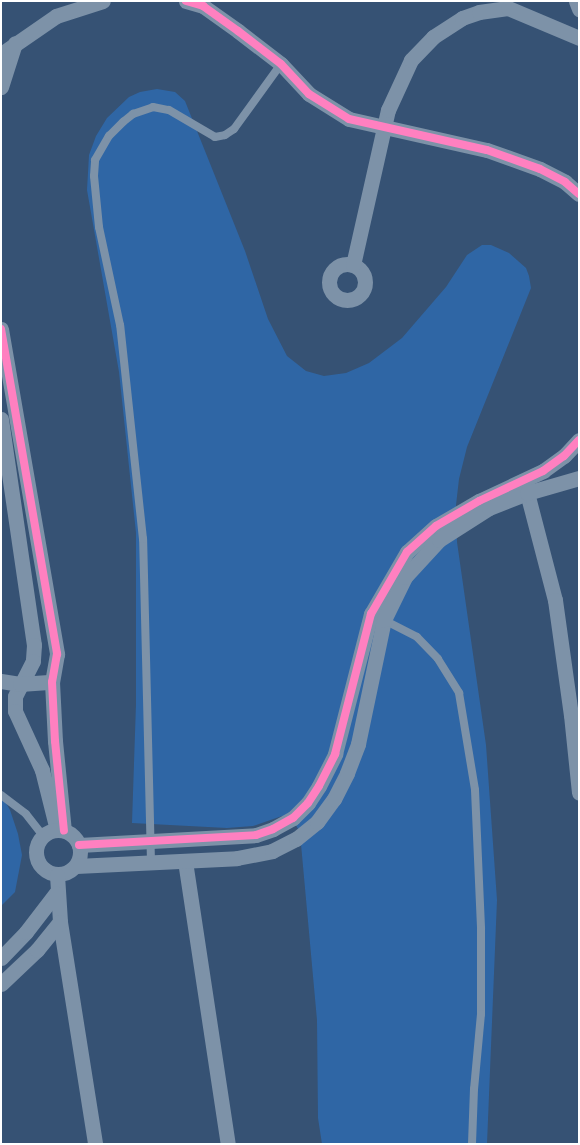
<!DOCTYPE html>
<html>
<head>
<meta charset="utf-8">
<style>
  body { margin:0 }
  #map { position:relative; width:580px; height:1145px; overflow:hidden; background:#365274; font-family:Overpass,sans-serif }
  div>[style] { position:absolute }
  .green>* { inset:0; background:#2f66a5 }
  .lane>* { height:8px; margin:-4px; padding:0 4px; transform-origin:4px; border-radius:4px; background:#7d92a8 }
  .street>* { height:15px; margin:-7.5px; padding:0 7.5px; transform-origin:7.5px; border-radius:7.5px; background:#7d92a8 }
  .street>.ring { margin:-7.5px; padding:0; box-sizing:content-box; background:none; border:15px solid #7d92a8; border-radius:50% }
  .cycleway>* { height:8px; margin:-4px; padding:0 4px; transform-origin:4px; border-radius:4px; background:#ff80c0 }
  span { translate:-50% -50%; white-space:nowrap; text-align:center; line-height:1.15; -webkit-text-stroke:4.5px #1b4f8f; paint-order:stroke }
  .frame { position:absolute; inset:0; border:2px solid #fff; pointer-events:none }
</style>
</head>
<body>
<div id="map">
  <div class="green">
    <i style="clip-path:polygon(157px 89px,175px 92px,185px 101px,245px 251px,268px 319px,287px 356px,306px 371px,324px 376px,346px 373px,369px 363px,402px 338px,446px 287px,467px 255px,482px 245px,491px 245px,509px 253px,526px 268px,529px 276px,531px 288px,467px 447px,459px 479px,456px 505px,457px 542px,486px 745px,497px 900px,487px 1144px,322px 1144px,318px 1118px,317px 1020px,300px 833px,294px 821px,282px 816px,253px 826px,227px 828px,132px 823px,136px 704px,136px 533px,119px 372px,87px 190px,89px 155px,96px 136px,107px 118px,129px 97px,140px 92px)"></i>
    <i style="clip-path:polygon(1px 794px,10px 810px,18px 834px,22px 855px,15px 892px,1px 906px)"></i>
  </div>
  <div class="lane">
    <i style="left:382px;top:619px;width:39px;rotate:27deg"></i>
    <i style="left:417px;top:637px;width:30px;rotate:46deg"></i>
    <i style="left:438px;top:659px;width:40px;rotate:58deg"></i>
    <i style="left:459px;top:693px;width:98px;rotate:80.6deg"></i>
    <i style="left:475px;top:790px;width:139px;rotate:87.5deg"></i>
    <i style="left:481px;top:929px;width:85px;rotate:90deg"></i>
    <i style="left:481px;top:1014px;width:75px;rotate:95.3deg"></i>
    <i style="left:474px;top:1089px;width:55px;rotate:92.1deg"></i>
    <i style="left:1px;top:795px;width:31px;rotate:37deg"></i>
    <i style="left:26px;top:814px;width:28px;rotate:52deg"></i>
    <i style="left:151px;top:862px;width:323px;rotate:-91.4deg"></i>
    <i style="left:143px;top:539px;width:215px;rotate:-96.1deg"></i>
    <i style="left:120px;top:325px;width:100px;rotate:-102.1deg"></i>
    <i style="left:99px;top:227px;width:51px;rotate:-95.6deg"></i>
    <i style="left:94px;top:176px;width:16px;rotate:-86deg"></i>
    <i style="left:95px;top:160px;width:28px;rotate:-60deg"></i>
    <i style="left:109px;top:136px;width:20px;rotate:-45deg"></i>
    <i style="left:123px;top:122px;width:13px;rotate:-39deg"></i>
    <i style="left:133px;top:114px;width:21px;rotate:-19deg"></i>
    <i style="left:153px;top:107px;width:16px;rotate:11deg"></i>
    <i style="left:169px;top:110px;width:53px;rotate:30.4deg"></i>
    <i style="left:215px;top:137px;width:10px;rotate:-11deg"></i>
    <i style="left:225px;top:135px;width:11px;rotate:-34deg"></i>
    <i style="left:234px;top:129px;width:80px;rotate:-54.1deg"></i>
  </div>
  <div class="street">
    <i style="left:186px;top:1px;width:18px;rotate:16deg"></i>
    <i style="left:203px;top:6px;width:43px;rotate:35.5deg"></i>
    <i style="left:238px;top:31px;width:54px;rotate:37.5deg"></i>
    <i style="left:281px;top:64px;width:41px;rotate:47deg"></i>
    <i style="left:309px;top:94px;width:47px;rotate:32deg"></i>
    <i style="left:349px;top:119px;width:141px;rotate:12.7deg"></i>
    <i style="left:487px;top:150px;width:56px;rotate:19.7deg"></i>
    <i style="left:540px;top:169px;width:28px;rotate:27deg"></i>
    <i style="left:565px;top:182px;width:18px;rotate:41deg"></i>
    <i style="left:576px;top:1px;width:9px;rotate:69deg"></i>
    <i style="left:1px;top:54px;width:67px;rotate:-34.6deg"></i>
    <i style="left:56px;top:16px;width:49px;rotate:-17.7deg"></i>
    <i style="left:1px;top:87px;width:46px;rotate:-72.3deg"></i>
    <i class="ring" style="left:329px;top:264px;width:21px;height:21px"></i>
    <i style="left:353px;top:265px;width:159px;rotate:-77.3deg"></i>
    <i style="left:388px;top:110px;width:55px;rotate:-65.3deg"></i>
    <i style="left:411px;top:60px;width:32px;rotate:-46deg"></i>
    <i style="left:433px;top:37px;width:35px;rotate:-33deg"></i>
    <i style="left:462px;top:18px;width:18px;rotate:-19deg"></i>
    <i style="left:479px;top:12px;width:29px;rotate:-8deg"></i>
    <i style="left:508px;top:8px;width:77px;rotate:22.9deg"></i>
    <i style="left:1px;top:329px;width:330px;rotate:80.2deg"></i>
    <i style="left:57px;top:654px;width:28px;rotate:100deg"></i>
    <i style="left:52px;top:682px;width:59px;rotate:87.1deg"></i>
    <i style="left:55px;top:741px;width:90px;rotate:84.3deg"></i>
    <i style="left:1px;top:419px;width:228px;rotate:81.7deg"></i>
    <i style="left:34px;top:645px;width:16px;rotate:94deg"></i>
    <i style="left:33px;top:661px;width:39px;rotate:117deg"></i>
    <i style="left:15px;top:696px;width:15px;rotate:90deg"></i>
    <i style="left:15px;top:711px;width:65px;rotate:65.4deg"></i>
    <i style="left:42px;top:770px;width:58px;rotate:76deg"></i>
    <i style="left:525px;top:485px;width:119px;rotate:75.4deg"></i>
    <i style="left:555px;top:600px;width:116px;rotate:82.1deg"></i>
    <i style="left:571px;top:715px;width:78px;rotate:84.1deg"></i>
    <i style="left:1px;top:681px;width:19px;rotate:9deg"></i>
    <i style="left:20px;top:684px;width:32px;rotate:-4deg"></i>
    <i class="ring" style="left:36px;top:830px;width:29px;height:29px"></i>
    <i style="left:79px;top:845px;width:177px;rotate:-3.2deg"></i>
    <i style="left:256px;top:835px;width:18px;rotate:-19deg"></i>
    <i style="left:273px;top:829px;width:23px;rotate:-29deg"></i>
    <i style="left:293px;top:818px;width:21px;rotate:-45deg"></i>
    <i style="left:308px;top:803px;width:20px;rotate:-57deg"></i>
    <i style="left:319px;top:786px;width:36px;rotate:-63deg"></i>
    <i style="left:335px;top:754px;width:145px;rotate:-75.6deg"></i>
    <i style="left:371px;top:614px;width:72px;rotate:-59.9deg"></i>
    <i style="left:407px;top:552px;width:39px;rotate:-42deg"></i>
    <i style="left:436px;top:526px;width:50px;rotate:-30.2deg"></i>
    <i style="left:479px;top:501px;width:71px;rotate:-25.1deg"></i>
    <i style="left:543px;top:471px;width:26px;rotate:-36deg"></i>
    <i style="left:564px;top:456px;width:22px;rotate:-47deg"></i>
    <i style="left:185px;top:861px;width:286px;rotate:81.4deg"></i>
    <i style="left:76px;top:866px;width:161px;rotate:-2.8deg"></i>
    <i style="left:237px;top:858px;width:36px;rotate:-11deg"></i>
    <i style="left:272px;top:851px;width:27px;rotate:-27deg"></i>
    <i style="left:296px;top:839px;width:27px;rotate:-39deg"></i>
    <i style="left:317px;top:822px;width:29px;rotate:-54deg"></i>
    <i style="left:334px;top:799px;width:29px;rotate:-63deg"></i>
    <i style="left:347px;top:773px;width:31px;rotate:-69deg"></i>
    <i style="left:358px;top:744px;width:127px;rotate:-78.2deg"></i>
    <i style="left:384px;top:620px;width:48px;rotate:-64deg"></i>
    <i style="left:405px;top:577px;width:50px;rotate:-47.4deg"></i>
    <i style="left:439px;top:540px;width:59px;rotate:-32.6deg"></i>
    <i style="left:489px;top:508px;width:41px;rotate:-21.5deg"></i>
    <i style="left:527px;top:493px;width:54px;rotate:-16.1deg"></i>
    <i style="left:57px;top:875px;width:47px;rotate:86.3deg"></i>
    <i style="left:60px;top:922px;width:225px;rotate:81deg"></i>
    <i style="left:1px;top:958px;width:36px;rotate:-46deg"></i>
    <i style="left:26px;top:932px;width:49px;rotate:-52.4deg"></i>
    <i style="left:1px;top:984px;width:50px;rotate:-43.4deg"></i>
    <i style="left:37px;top:950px;width:36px;rotate:-51deg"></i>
  </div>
  <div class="cycleway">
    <i style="left:186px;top:1px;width:18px;rotate:16deg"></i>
    <i style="left:203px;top:6px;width:43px;rotate:35.5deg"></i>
    <i style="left:238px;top:31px;width:54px;rotate:37.5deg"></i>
    <i style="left:281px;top:64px;width:41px;rotate:47deg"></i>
    <i style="left:309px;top:94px;width:47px;rotate:32deg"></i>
    <i style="left:349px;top:119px;width:141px;rotate:12.7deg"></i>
    <i style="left:487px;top:150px;width:56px;rotate:19.7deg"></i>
    <i style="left:540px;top:169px;width:28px;rotate:27deg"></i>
    <i style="left:565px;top:182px;width:18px;rotate:41deg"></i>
    <i style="left:1px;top:329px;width:330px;rotate:80.2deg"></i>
    <i style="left:57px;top:654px;width:28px;rotate:100deg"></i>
    <i style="left:52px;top:682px;width:59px;rotate:87.1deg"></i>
    <i style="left:55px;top:741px;width:90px;rotate:84.3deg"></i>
    <i style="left:79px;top:845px;width:177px;rotate:-3.2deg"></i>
    <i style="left:256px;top:835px;width:18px;rotate:-19deg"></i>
    <i style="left:273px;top:829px;width:23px;rotate:-29deg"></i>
    <i style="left:293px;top:818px;width:21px;rotate:-45deg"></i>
    <i style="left:308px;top:803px;width:20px;rotate:-57deg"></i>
    <i style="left:319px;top:786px;width:36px;rotate:-63deg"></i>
    <i style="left:335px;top:754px;width:145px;rotate:-75.6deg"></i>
    <i style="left:371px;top:614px;width:72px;rotate:-59.9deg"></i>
    <i style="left:407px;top:552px;width:39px;rotate:-42deg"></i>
    <i style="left:436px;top:526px;width:50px;rotate:-30.2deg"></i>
    <i style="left:479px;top:501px;width:71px;rotate:-25.1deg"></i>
    <i style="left:543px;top:471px;width:26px;rotate:-36deg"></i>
    <i style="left:564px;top:456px;width:22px;rotate:-47deg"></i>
  </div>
  <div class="frame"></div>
</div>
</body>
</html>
